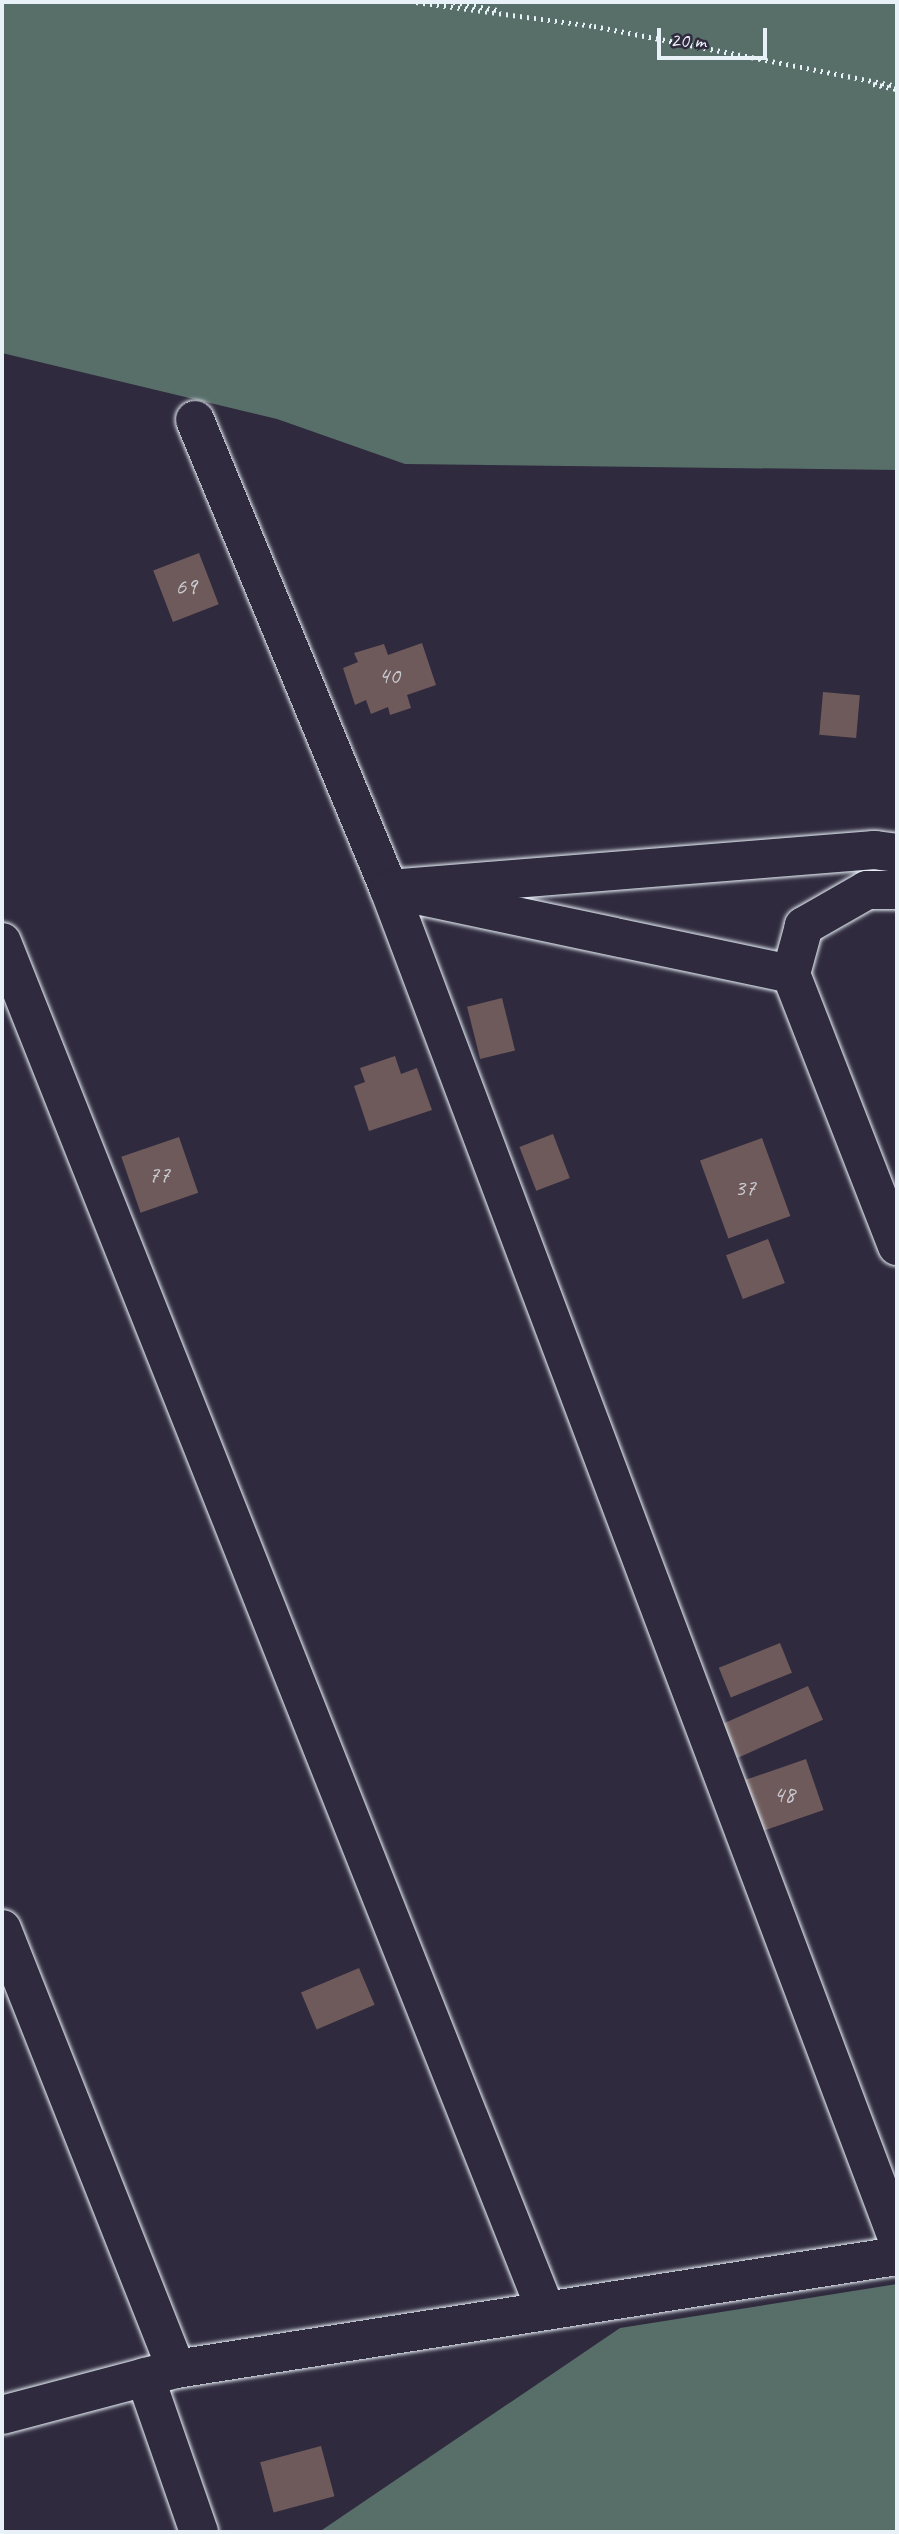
<!DOCTYPE html>
<html>
<head>
<meta charset="utf-8">
<style>
  body { margin:0 }
  #map { position:relative; width:899px; height:2534px; overflow:hidden; background:#2f2a3d; font-family:Caveat,sans-serif }
  div>[style] { position:absolute }
  .green>* { inset:0; background:#586e69 }
  .building>* { inset:0; background:#6e5a5b; transform-origin:0 0 }
  .path>* { height:4.5px; margin-top:-2.25px; transform-origin:0; background:repeating-linear-gradient(90deg,#e8f1f8 0 2px,transparent 0 7px) }
  .roads { filter:drop-shadow(0 0 2px #e8f1f8) drop-shadow(0 0 2px #e8f1f8) }
  .minor>* { height:38px; margin:-19px; padding:0 19px; transform-origin:19px; border-radius:19px; background:#2f2a3d }
  span { translate:-50% -50%; white-space:nowrap; text-align:center; line-height:1.15; -webkit-text-stroke:6px #2f2a3d; paint-order:stroke }
  .number-label { font-size:24px; color:#cacbd1 }
  .number-label span { -webkit-text-stroke-width:0 }
  .frame { position:absolute; inset:0; border:4px solid #e8f1f8; pointer-events:none }
  .scale { position:absolute; left:657px; top:28px; width:110px; height:32px; box-sizing:border-box; border:4px solid #e8f1f8; border-top:0; padding-left:9px; font-size:21px; line-height:24px; white-space:nowrap; color:#e8f1f8; -webkit-text-stroke:5px #2f2a3d; paint-order:stroke }
</style>
</head>
<body>
<div id="map">
  <div class="green">
    <i style="clip-path:polygon(2px 2px,897px 2px,897px 470px,405px 464px,277px 419px,2px 353px)"></i>
    <i style="clip-path:polygon(897px 2284px,897px 2532px,319px 2532px,620px 2328px)"></i>
  </div>
  <div class="building">
    <i style="left:199px;top:553px;width:55px;height:49px;rotate:69deg"></i>
    <i style="clip-path:polygon(422px 643px,436px 685px,407px 695px,411px 708px,390px 715px,388px 707px,371px 714px,366px 700px,355px 705px,343px 668px,358px 662px,354px 653px,384px 644px,388px 655px)"></i>
    <i style="left:823px;top:692px;width:37px;height:43px;rotate:5deg"></i>
    <i style="left:502px;top:998px;width:54px;height:36px;rotate:76deg"></i>
    <i style="clip-path:polygon(395px 1056px,401px 1074px,417px 1068px,432px 1110px,369px 1131px,354px 1086px,365px 1082px,360px 1068px)"></i>
    <i style="left:553px;top:1134px;width:47px;height:36px;rotate:69deg"></i>
    <i style="left:179px;top:1137px;width:59px;height:61px;rotate:71deg"></i>
    <i style="left:762px;top:1138px;width:83px;height:66px;rotate:70deg"></i>
    <i style="left:768px;top:1239px;width:47px;height:45px;rotate:69deg"></i>
    <i style="left:780px;top:1643px;width:32px;height:66px;rotate:68deg"></i>
    <i style="left:808px;top:1686px;width:37px;height:93px;rotate:66deg"></i>
    <i style="left:806px;top:1759px;width:54px;height:65px;rotate:71deg"></i>
    <i style="left:359px;top:1968px;width:40px;height:63px;rotate:67deg"></i>
    <i style="left:321px;top:2446px;width:52px;height:63px;rotate:75deg"></i>
  </div>
  <div class="path">
    <i style="left:416px;top:2px;width:180px;rotate:7.7deg"></i>
    <i style="left:594px;top:26px;width:309px;rotate:11.2deg"></i>
    <i style="left:453px;top:2px;width:45px;rotate:10.3deg"></i>
    <i style="left:873px;top:84px;width:25px;rotate:12deg"></i>
  </div>
  <div class="roads">
    <div class="minor">
      <i style="left:195px;top:420px;width:508px;rotate:67.53deg"></i>
      <i style="left:389px;top:889px;width:487px;rotate:-4.6deg"></i>
      <i style="left:874px;top:850px;width:23px;rotate:7deg"></i>
      <i style="left:897px;top:890px;width:30px;rotate:180deg"></i>
      <i style="left:867px;top:890px;width:73px;rotate:150.3deg"></i>
      <i style="left:804px;top:926px;width:50px;rotate:105.2deg"></i>
      <i style="left:791px;top:974px;width:292px;rotate:68.7deg"></i>
      <i style="left:2px;top:942px;width:1473px;rotate:68.33deg"></i>
      <i style="left:791px;top:974px;width:411px;rotate:-168.1deg"></i>
      <i style="left:389px;top:889px;width:1441px;rotate:69.36deg"></i>
      <i style="left:2px;top:1929px;width:473px;rotate:68.4deg"></i>
      <i style="left:145px;top:2377px;width:164px;rotate:70.8deg"></i>
      <i style="left:2px;top:2415px;width:180px;rotate:-14.8deg"></i>
      <i style="left:176px;top:2369px;width:730px;rotate:-8.91deg"></i>
    </div>
  </div>
  <div class="number-label">
    <span style="left:186px;top:587px">69</span>
    <span style="left:389px;top:676px">40</span>
    <span style="left:159px;top:1175px">77</span>
    <span style="left:745px;top:1188px">37</span>
    <span style="left:784px;top:1795px">48</span>
  </div>
  <div class="frame"></div>
  <div class="scale">20 m</div>
</div>
</body>
</html>
